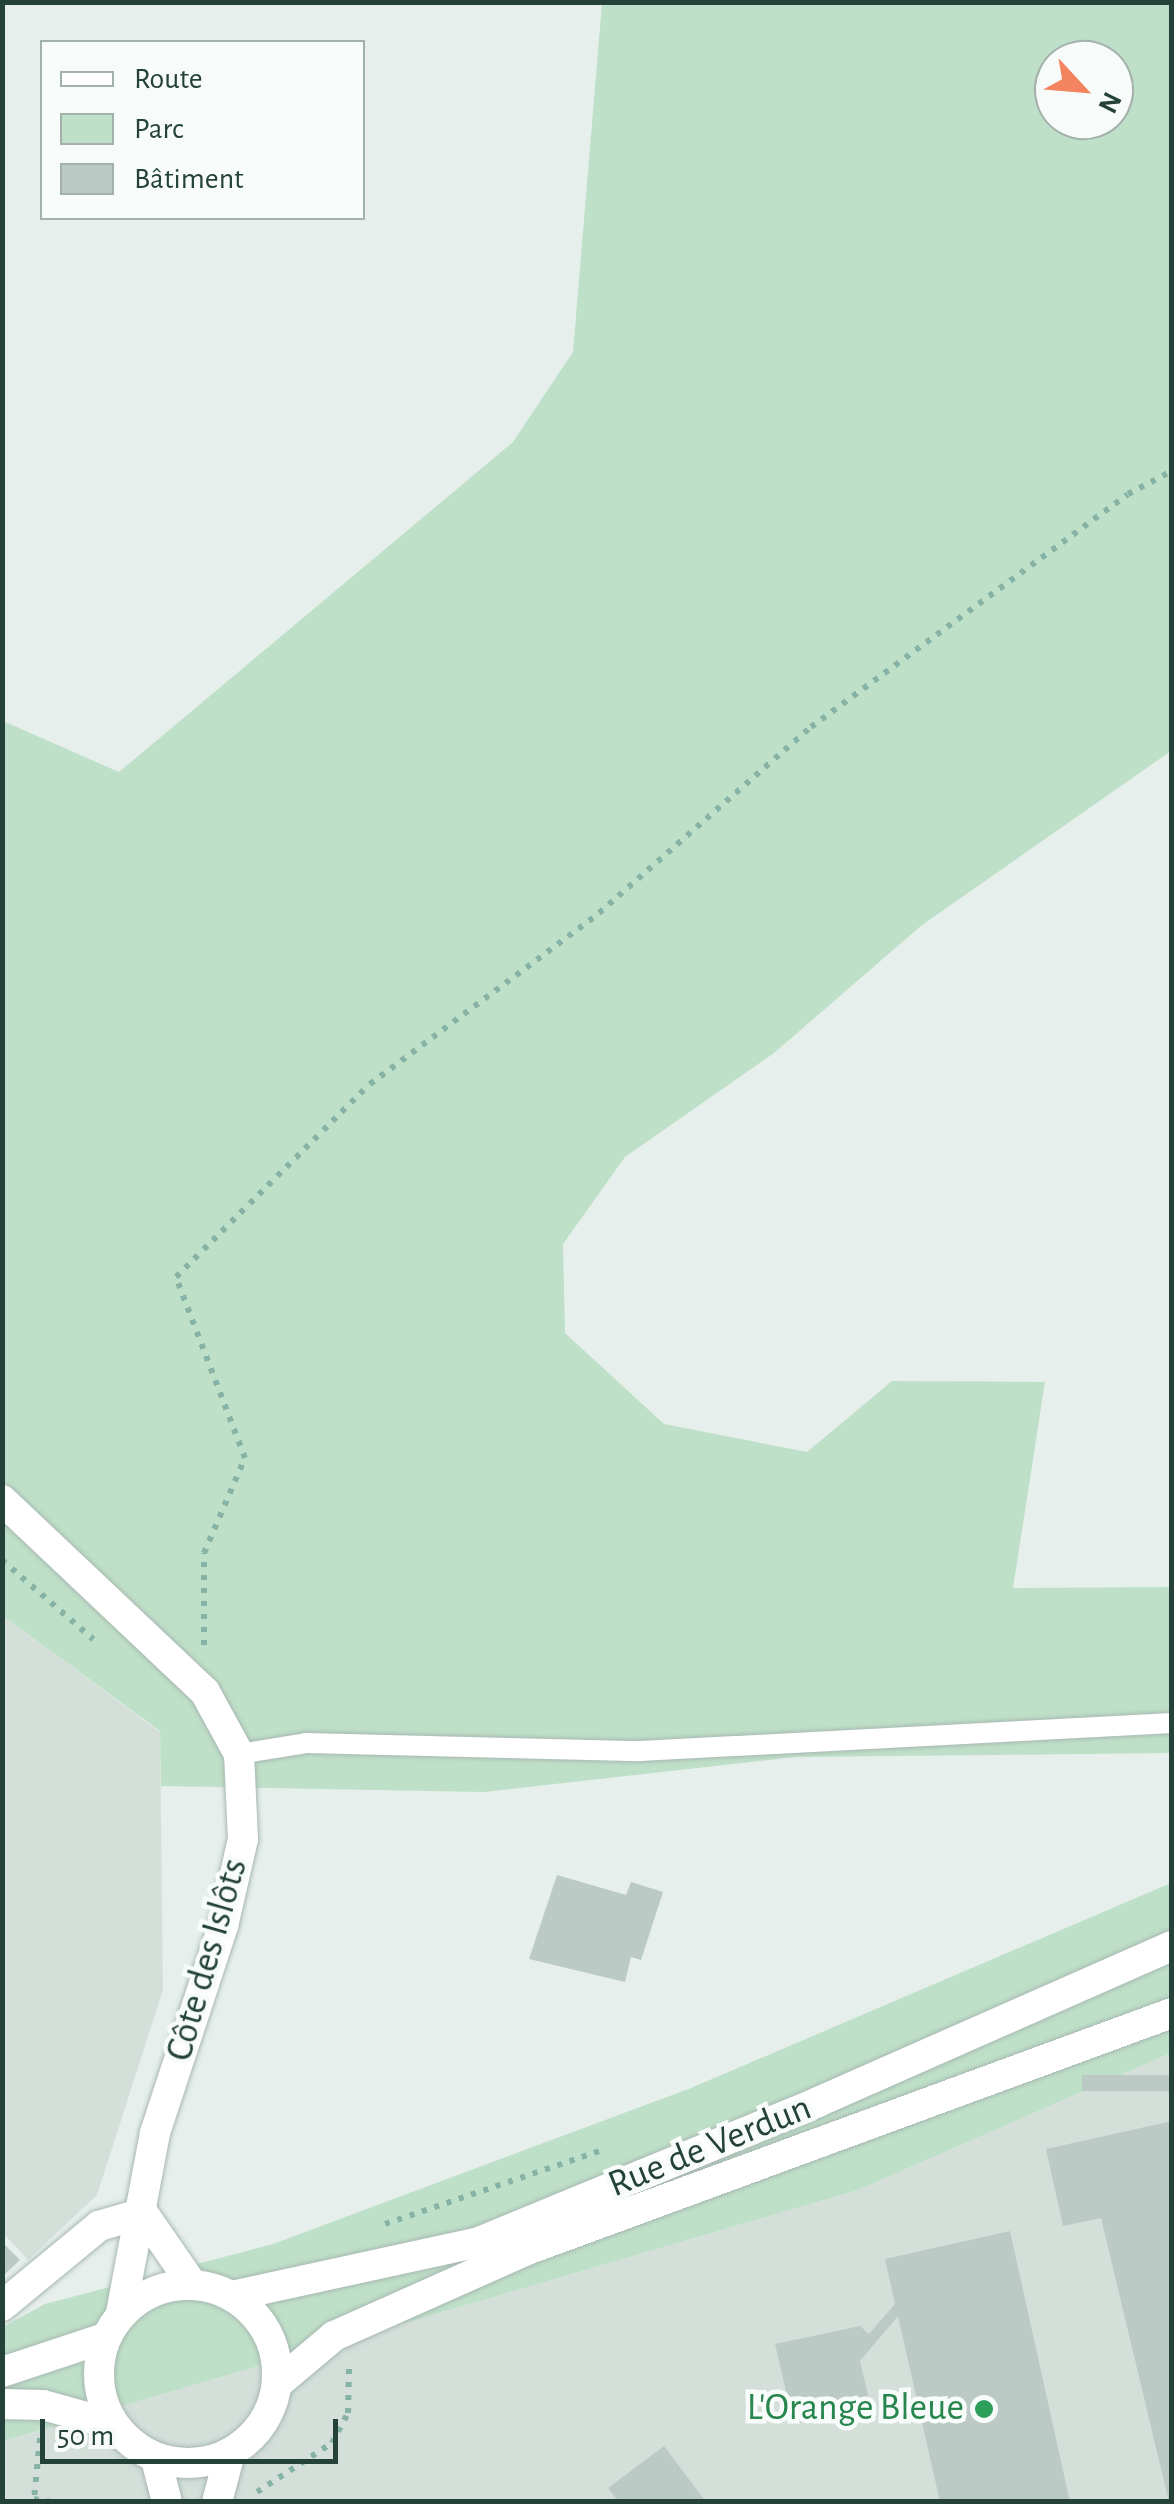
<!DOCTYPE html>
<html>
<head>
<meta charset="utf-8">
<style>
  body { margin:0 }
  #map { position:relative; width:1174px; height:2504px; overflow:hidden; background:#e6efeb; font-family:"Alegreya Sans",sans-serif }
  div>[style] { position:absolute }
  .built>* { inset:0; background:#d4dfda }
  .green>* { inset:0; background:#bfe0c8 }
  .building>* { inset:0; background:#bbcac4; transform-origin:0 0 }
  .path>* { height:6px; margin-top:-3px; transform-origin:0; background:repeating-linear-gradient(90deg,#86b3a5 0 5px,transparent 0 13px) }
  .roads { filter:drop-shadow(0 0 2px #a8b8b2) drop-shadow(0 0 2px #a8b8b2) }
  .service>* { height:20px; margin:-10px; padding:0 10px; transform-origin:10px; border-radius:10px; background:#fff }
  .minor>* { height:30px; margin:-15px; padding:0 15px; transform-origin:15px; border-radius:15px; background:#fff }
  .tertiary>* { height:30px; margin:-15px; padding:0 15px; transform-origin:15px; border-radius:15px; background:#fff }
  .secondary>* { height:30px; margin:-15px; padding:0 15px; transform-origin:15px; border-radius:15px; background:#fff }
  .secondary>.ring { margin:-15px; padding:0; box-sizing:content-box; background:none; border:30px solid #fff; border-radius:50% }
  .dots>* { width:28px; height:28px; translate:-50% -50%; box-sizing:border-box; border:5px solid #f7fbf9; border-radius:50% }
  span { translate:-50% -50%; white-space:nowrap; text-align:center; line-height:1.15; -webkit-text-stroke:9px #f7fbf9; paint-order:stroke }
  .street-label { font-size:38px; color:#24423a }
  .leisure-label { font-size:38px; color:#27864d }
  .right { translate:-100% -50%; text-align:right }
  .frame { position:absolute; inset:0; border:5px solid #24423a; pointer-events:none }
  .legend { position:absolute; left:40px; top:40px; width:325px; height:180px; box-sizing:border-box; background:#f7fbf9; border:2px solid #a3b1ad; margin:0; padding:12px 18px; list-style:none; font-size:30px; color:#24423a }
  .legend li { display:flex; align-items:center; gap:20px; height:50px }
  .legend b { width:50px; border:2px solid #a3b1ad }
  .north { position:absolute; left:1034px; top:40px; width:100px; height:100px; box-sizing:border-box; background:#f7fbf9; border:2px solid #a3b1ad; border-radius:50%; rotate:116deg; font-size:28px; font-weight:700; line-height:40px; text-align:center; color:#24423a }
  .north::after { content:''; display:block; margin:auto; width:35px; height:45px; background:#f4845f; clip-path:polygon(50% 0,100% 100%,50% 72%,0 100%) }
  .scale { position:absolute; left:40px; top:2419px; width:298px; height:45px; box-sizing:border-box; border:5px solid #24423a; border-top:0; padding-left:12px; font-size:30px; line-height:35px; white-space:nowrap; color:#24423a; -webkit-text-stroke:8px #f7fbf9; paint-order:stroke }
</style>
</head>
<body>
<div id="map">
  <div class="built">
    <i style="clip-path:polygon(3px 1616px,160px 1732px,163px 1990px,97px 2195px,28px 2260px,3px 2233px)"></i>
    <i style="clip-path:polygon(1171px 2053px,1171px 2501px,3px 2502px,3px 2441px,858px 2190px)"></i>
  </div>
  <div class="green">
    <i style="clip-path:polygon(evenodd,602px 3px,1171px 3px,1171px 751px,922px 925px,774px 1053px,625px 1157px,563px 1244px,565px 1333px,664px 1424px,807px 1452px,892px 1381px,1045px 1382px,1013px 1588px,1171px 1587px,1171px 1753px,795px 1757px,484px 1792px,161px 1786px,160px 1731px,3px 1616px,3px 721px,119px 772px,513px 442px,573px 352px,602px 3px,1054px 60px,1114px 60px,1114px 120px,1054px 120px,1054px 60px)"></i>
    <i style="clip-path:polygon(1171px 1883px,1171px 2053px,858px 2190px,3px 2441px,3px 2327px,45px 2304px,273px 2244px,691px 2088px)"></i>
  </div>
  <div class="building">
    <i style="clip-path:polygon(557px 1875px,626px 1895px,631px 1882px,663px 1892px,641px 1960px,631px 1957px,625px 1982px,529px 1959px)"></i>
    <i style="left:1172px;top:2075px;width:16px;height:90px;rotate:90deg"></i>
    <i style="clip-path:polygon(1172px 2121px,1172px 2502px,1169px 2502px,1101px 2218px,1063px 2226px,1046px 2149px)"></i>
    <i style="clip-path:polygon(1010px 2231px,1070px 2502px,940px 2502px,898px 2316px,860px 2361px,869px 2399px,792px 2417px,775px 2344px,860px 2326px,869px 2334px,895px 2304px,885px 2259px)"></i>
    <i style="clip-path:polygon(3px 2243px,20px 2260px,3px 2276px)"></i>
    <i style="clip-path:polygon(664px 2446px,706px 2502px,619px 2502px,608px 2488px)"></i>
  </div>
  <div class="path">
    <i style="left:2px;top:1560px;width:121px;rotate:41deg"></i>
    <i style="left:204px;top:1645px;width:92px;rotate:-90deg"></i>
    <i style="left:204px;top:1553px;width:103px;rotate:-66.7deg"></i>
    <i style="left:245px;top:1458px;width:194px;rotate:-110.9deg"></i>
    <i style="left:176px;top:1277px;width:274px;rotate:-44.9deg"></i>
    <i style="left:370px;top:1084px;width:286px;rotate:-36.7deg"></i>
    <i style="left:599px;top:913px;width:282px;rotate:-41.3deg"></i>
    <i style="left:811px;top:727px;width:393px;rotate:-36.3deg"></i>
    <i style="left:1128px;top:494px;width:50px;rotate:-27.6deg"></i>
    <i style="left:385px;top:2224px;width:232px;rotate:-18.8deg"></i>
    <i style="left:40px;top:2438px;width:61px;rotate:95.6deg"></i>
    <i style="left:34px;top:2499px;width:17px;rotate:10deg"></i>
    <i style="left:257px;top:2492px;width:90px;rotate:-33.2deg"></i>
    <i style="left:332px;top:2443px;width:34px;rotate:-62deg"></i>
    <i style="left:348px;top:2413px;width:44px;rotate:-88.7deg"></i>
  </div>
  <div class="roads">
    <div class="service">
      <i style="left:239px;top:1754px;width:68px;rotate:-9.3deg"></i>
      <i style="left:306px;top:1743px;width:334px;rotate:1.4deg"></i>
      <i style="left:640px;top:1751px;width:533px;rotate:-3.01deg"></i>
    </div>
    <div class="minor">
      <i style="left:2px;top:2306px;width:126px;rotate:-39.5deg"></i>
      <i style="left:99px;top:2226px;width:46px;rotate:-16.5deg"></i>
    </div>
    <div class="tertiary">
      <i style="left:2px;top:1500px;width:279px;rotate:43.4deg"></i>
      <i style="left:205px;top:1692px;width:71px;rotate:61.3deg"></i>
      <i style="left:239px;top:1754px;width:85px;rotate:87.3deg"></i>
      <i style="left:243px;top:1839px;width:89px;rotate:102.9deg"></i>
      <i style="left:223px;top:1926px;width:218px;rotate:108.2deg"></i>
      <i style="left:155px;top:2133px;width:183px;rotate:100.7deg"></i>
      <i style="left:143px;top:2213px;width:86px;rotate:55.4deg"></i>
      <i style="left:156px;top:2459px;width:44px;rotate:75.7deg"></i>
      <i style="left:217px;top:2502px;width:51px;rotate:-75.1deg"></i>
    </div>
    <div class="secondary">
      <i class="ring" style="left:99px;top:2285px;width:148px;height:148px"></i>
      <i style="left:232px;top:2296px;width:253px;rotate:-12.3deg"></i>
      <i style="left:479px;top:2242px;width:367px;rotate:-22.4deg"></i>
      <i style="left:818px;top:2102px;width:387px;rotate:-23.8deg"></i>
      <i style="left:2px;top:2372px;width:108px;rotate:-18.3deg"></i>
      <i style="left:277px;top:2384px;width:75px;rotate:-40.1deg"></i>
      <i style="left:334px;top:2336px;width:211px;rotate:-24deg"></i>
      <i style="left:527px;top:2250px;width:687px;rotate:-20.18deg"></i>
      <i style="left:2px;top:2404px;width:41px;rotate:1.4deg"></i>
      <i style="left:43px;top:2405px;width:72px;rotate:15.4deg"></i>
    </div>
  </div>
  <div class="dots">
    <i style="left:984px;top:2409px;background:#2e9e5b"></i>
  </div>
  <div class="street-label">
    <span style="left:208px;top:1960px;rotate:-74deg">Côte des Islôts</span>
    <span style="left:710px;top:2147px;rotate:-22deg">Rue de Verdun</span>
  </div>
  <div class="leisure-label">
    <span class="right" style="left:964px;top:2409px">L'Orange Bleue</span>
  </div>
  <div class="frame"></div>
  <ul class="legend">
  <li><b style="height:12px;background:#fff"></b>Route</li>
  <li><b style="height:28px;background:#bfe0c8"></b>Parc</li>
  <li><b style="height:28px;background:#bbcac4"></b>Bâtiment</li>
  </ul>
  <div class="north">N</div>
  <div class="scale">50 m</div>
</div>
</body>
</html>
